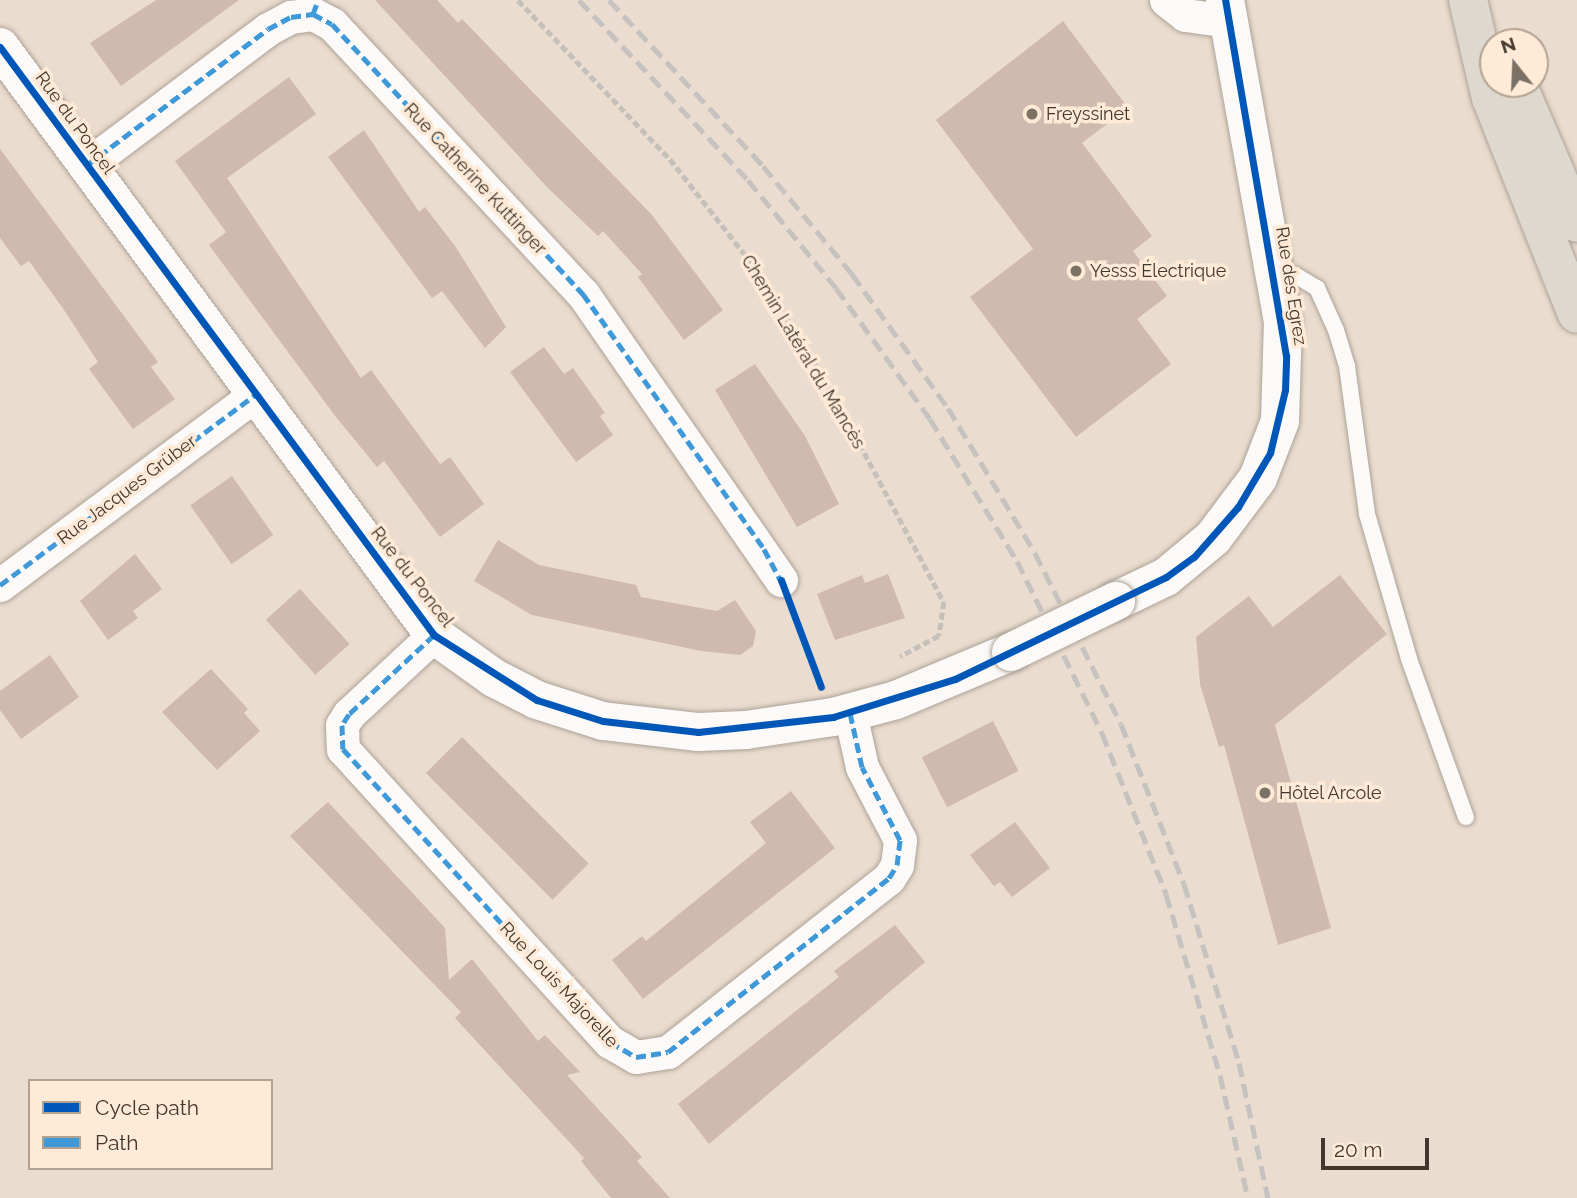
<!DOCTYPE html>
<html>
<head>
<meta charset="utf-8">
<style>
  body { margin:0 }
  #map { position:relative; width:1577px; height:1198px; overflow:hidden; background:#eadcce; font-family:Raleway,sans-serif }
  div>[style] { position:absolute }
  .building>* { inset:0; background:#d0b9ae; transform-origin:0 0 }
  .path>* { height:4.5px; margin-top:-2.25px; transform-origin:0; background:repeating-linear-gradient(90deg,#c6c0bb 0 7px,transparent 0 10.5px) }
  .roads { filter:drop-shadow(0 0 2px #ada298) drop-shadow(0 0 2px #ada298) }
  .service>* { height:16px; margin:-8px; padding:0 8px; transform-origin:8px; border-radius:8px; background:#fcfaf8 }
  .minor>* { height:33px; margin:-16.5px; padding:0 16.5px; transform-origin:16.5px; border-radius:16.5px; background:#fcfaf8 }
  .tertiary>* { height:38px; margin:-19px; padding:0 19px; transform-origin:19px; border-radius:19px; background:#fcfaf8 }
  .motorway>* { height:38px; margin:-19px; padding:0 19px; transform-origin:19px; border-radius:19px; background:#ded8ce }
  .rail>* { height:5px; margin-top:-2.5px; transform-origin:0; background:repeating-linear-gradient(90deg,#c5c2bf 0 14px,transparent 0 21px) }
  .bridges { filter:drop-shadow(0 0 2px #ada298) drop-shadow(0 0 2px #ada298) }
  .tertiary-bridge>* { height:38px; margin:-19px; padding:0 19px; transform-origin:19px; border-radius:19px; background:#fcfaf8 }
  .quiet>* { height:5px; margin-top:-2.5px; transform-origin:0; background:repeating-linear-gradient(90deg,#3f98d7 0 10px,transparent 0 15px) }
  .cycleway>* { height:7px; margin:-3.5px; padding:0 3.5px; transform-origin:3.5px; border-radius:3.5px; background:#0057b8 }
  .dots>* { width:19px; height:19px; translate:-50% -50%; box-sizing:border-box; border:4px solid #feead6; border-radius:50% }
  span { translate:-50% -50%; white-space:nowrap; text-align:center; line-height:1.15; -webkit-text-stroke:7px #feead6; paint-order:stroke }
  .poi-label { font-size:18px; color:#41372d }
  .left { translate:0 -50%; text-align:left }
  .street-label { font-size:18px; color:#41372d }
  .legend { position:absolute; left:28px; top:1079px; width:245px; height:91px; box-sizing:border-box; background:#feead6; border:2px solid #b2a292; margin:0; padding:9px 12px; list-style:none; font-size:21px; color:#41372d }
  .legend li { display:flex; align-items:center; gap:14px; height:35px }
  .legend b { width:35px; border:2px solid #b2a292 }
  .north { position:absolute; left:1479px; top:28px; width:70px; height:70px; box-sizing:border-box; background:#feead6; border:2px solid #b2a292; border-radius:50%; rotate:342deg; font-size:19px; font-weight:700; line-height:28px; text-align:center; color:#41372d }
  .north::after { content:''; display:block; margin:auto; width:24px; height:32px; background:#7c7165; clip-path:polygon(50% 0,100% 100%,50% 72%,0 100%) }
  .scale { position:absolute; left:1321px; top:1138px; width:108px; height:32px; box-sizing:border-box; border:4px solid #41372d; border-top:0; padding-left:9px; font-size:21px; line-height:24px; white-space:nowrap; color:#41372d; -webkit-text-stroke:5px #feead6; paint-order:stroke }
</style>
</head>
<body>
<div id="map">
  <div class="building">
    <i style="clip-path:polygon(156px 0,239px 0,121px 86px,90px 43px)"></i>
    <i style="clip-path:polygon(375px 0,437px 0,458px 23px,462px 19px,652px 215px,723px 310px,684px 340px,638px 277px,642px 274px,603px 231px,598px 236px,547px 187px)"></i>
    <i style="clip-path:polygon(1063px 21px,1128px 108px,1082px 143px,1152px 236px,1133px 251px,1167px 296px,1137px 319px,1171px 364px,1076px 437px,970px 297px,1033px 249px,936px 120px)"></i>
    <i style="clip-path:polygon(289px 77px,316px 114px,227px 178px,361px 378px,371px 370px,440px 464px,450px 457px,484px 504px,440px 537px,384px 461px,377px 467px,336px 417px,209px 245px,226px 232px,175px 161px)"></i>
    <i style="clip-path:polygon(364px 130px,419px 212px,425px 207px,455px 246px,506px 327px,485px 348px,442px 291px,432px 298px,328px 157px)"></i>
    <i style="clip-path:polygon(0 149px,158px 362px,151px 367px,175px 399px,133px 429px,89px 369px,98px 362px,64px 310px,29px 261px,21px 266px,0 238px)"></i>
    <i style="clip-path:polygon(544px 347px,564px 374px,573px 368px,605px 413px,600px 416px,613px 435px,576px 462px,510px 372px)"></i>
    <i style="clip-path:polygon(755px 364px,805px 436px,839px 504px,797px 527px,715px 390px)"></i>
    <i style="left:232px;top:476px;width:72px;height:51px;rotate:55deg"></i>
    <i style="clip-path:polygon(498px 540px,539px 565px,636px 585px,641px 597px,717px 611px,735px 600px,756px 631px,753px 646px,740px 655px,701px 651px,532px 615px,474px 581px)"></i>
    <i style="clip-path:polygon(135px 554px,162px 589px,133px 611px,138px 618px,108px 640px,80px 601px)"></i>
    <i style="clip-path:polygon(888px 574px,905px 618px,835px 640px,817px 594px,862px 575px,865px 583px)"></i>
    <i style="clip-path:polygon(1340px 575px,1387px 634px,1275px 725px,1331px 928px,1278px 945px,1224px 745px,1219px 747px,1200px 684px,1196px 637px,1249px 596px,1273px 627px)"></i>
    <i style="left:300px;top:589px;width:74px;height:46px;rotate:48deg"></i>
    <i style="clip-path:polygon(50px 655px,79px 697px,21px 739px,0 710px,0 691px)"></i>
    <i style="clip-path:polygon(211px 669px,248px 709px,244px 713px,260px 731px,217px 770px,162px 712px)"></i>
    <i style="left:993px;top:721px;width:56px;height:80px;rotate:63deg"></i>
    <i style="left:462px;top:737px;width:179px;height:51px;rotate:45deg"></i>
    <i style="clip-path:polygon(791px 791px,835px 848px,643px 999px,612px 960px,642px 936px,646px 941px,766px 843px,750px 822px)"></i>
    <i style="clip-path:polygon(328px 802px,445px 928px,449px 980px,472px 959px,538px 1041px,545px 1035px,580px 1072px,567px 1075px,642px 1157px,637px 1161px,670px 1198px,611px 1198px,581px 1161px,584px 1158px,455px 1018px,461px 1012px,290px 836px)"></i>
    <i style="clip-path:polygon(1015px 822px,1050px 868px,1012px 897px,1000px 882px,994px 886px,970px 855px)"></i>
    <i style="clip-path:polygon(895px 925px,925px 962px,709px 1144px,678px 1104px,839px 977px,834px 971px)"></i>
  </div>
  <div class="path">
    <i style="left:518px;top:0;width:220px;rotate:46.3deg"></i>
    <i style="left:670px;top:159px;width:141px;rotate:51.9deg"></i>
    <i style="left:757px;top:270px;width:139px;rotate:58.3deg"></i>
    <i style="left:830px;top:388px;width:242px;rotate:62deg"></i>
    <i style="left:944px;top:602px;width:34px;rotate:98deg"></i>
    <i style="left:939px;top:636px;width:44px;rotate:151.7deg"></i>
  </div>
  <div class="roads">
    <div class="service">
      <i style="left:1275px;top:273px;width:20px;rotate:6deg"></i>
      <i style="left:1295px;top:275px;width:26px;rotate:31deg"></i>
      <i style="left:1317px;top:288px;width:46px;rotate:65.7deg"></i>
      <i style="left:1336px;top:330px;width:38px;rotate:73deg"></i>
      <i style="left:1347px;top:366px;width:149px;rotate:82.3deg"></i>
      <i style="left:1367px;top:514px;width:151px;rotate:73.8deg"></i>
      <i style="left:1409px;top:659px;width:168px;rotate:70.2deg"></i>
    </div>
    <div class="minor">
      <i style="left:1166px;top:0;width:24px;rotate:38deg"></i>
      <i style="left:1185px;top:15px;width:44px;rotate:7.8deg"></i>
      <i style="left:87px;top:165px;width:226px;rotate:-36.9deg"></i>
      <i style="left:268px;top:29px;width:26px;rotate:-28deg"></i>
      <i style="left:291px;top:17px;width:22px;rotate:-8deg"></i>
      <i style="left:313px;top:14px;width:21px;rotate:28deg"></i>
      <i style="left:332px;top:24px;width:369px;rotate:47.1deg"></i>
      <i style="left:583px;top:294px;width:348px;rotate:55.3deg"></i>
      <i style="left:0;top:585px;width:318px;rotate:-36.7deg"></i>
      <i style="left:434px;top:635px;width:116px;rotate:137.1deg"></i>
      <i style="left:349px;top:714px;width:13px;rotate:122deg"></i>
      <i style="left:342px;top:725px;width:24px;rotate:88deg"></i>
      <i style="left:343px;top:749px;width:396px;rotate:47.7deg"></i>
      <i style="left:610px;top:1042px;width:30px;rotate:30deg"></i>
      <i style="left:636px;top:1057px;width:32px;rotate:-9deg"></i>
      <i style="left:668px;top:1052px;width:281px;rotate:-38.2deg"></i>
      <i style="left:889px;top:878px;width:15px;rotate:-58deg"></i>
      <i style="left:897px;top:865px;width:25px;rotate:-83deg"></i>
      <i style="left:900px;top:840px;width:82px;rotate:-117.5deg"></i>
      <i style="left:862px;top:767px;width:55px;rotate:-102.5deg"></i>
    </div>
    <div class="tertiary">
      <i style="left:0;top:47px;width:731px;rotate:53.57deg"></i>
      <i style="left:434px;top:635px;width:74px;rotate:35.6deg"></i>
      <i style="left:494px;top:678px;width:48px;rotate:27.1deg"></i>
      <i style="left:537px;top:700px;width:69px;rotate:17.7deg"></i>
      <i style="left:603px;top:721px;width:96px;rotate:6.6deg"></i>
      <i style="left:698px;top:732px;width:48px;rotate:-2.4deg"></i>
      <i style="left:746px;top:730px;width:88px;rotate:-8.5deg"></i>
      <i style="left:833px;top:717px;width:65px;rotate:-15.1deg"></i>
      <i style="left:896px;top:700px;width:125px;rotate:-22.7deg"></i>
      <i style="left:1116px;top:601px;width:55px;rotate:-25.6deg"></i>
      <i style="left:1166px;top:577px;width:61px;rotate:-39.7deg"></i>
      <i style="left:1213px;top:538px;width:75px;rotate:-53.1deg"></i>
      <i style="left:1258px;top:478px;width:61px;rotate:-68.9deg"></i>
      <i style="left:1280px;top:421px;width:99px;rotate:-88.3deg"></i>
      <i style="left:1283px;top:322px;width:327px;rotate:-100.2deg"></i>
    </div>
    <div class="motorway">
      <i style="left:1468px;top:0;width:101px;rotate:76.8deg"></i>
      <i style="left:1491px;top:98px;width:232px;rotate:68.3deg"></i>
      <i style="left:1517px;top:84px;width:151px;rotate:66.7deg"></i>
    </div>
  </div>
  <div class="rail">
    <i style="left:579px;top:0;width:247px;rotate:46.8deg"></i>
    <i style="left:748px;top:180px;width:139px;rotate:50.8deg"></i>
    <i style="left:836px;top:288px;width:161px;rotate:54.3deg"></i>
    <i style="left:930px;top:419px;width:167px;rotate:58.5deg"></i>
    <i style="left:1017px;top:561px;width:192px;rotate:63.7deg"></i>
    <i style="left:1102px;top:733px;width:173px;rotate:68.3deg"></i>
    <i style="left:1166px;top:894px;width:189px;rotate:73.4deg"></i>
    <i style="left:1220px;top:1075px;width:126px;rotate:77.2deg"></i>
    <i style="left:609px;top:0;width:226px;rotate:47.1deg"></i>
    <i style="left:763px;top:166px;width:140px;rotate:50.5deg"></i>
    <i style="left:852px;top:274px;width:165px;rotate:54.4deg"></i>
    <i style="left:948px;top:408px;width:169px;rotate:59deg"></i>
    <i style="left:1035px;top:553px;width:191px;rotate:63.3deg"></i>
    <i style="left:1121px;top:724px;width:172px;rotate:68.5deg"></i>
    <i style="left:1184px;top:884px;width:187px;rotate:72.9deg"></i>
    <i style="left:1239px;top:1063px;width:138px;rotate:77.9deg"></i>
  </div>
  <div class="bridges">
    <div class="tertiary-bridge">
      <i style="left:1011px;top:652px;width:117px;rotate:-25.9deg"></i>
    </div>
  </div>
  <div class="quiet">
    <i style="left:313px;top:14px;width:15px;rotate:-70deg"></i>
    <i style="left:87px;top:165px;width:226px;rotate:-36.9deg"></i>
    <i style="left:268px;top:29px;width:26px;rotate:-28deg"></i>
    <i style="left:291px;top:17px;width:22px;rotate:-8deg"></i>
    <i style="left:313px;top:14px;width:21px;rotate:28deg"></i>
    <i style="left:332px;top:24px;width:369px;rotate:47.1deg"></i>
    <i style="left:583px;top:294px;width:313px;rotate:54.6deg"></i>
    <i style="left:764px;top:549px;width:41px;rotate:62.2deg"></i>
    <i style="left:0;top:585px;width:318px;rotate:-36.7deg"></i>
    <i style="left:434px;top:635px;width:116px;rotate:137.1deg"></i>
    <i style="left:349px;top:714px;width:13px;rotate:122deg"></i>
    <i style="left:342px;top:725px;width:24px;rotate:88deg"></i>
    <i style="left:343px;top:749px;width:396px;rotate:47.7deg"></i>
    <i style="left:610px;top:1042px;width:30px;rotate:30deg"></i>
    <i style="left:636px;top:1057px;width:32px;rotate:-9deg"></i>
    <i style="left:668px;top:1052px;width:281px;rotate:-38.2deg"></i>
    <i style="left:889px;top:878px;width:15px;rotate:-58deg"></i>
    <i style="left:897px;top:865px;width:25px;rotate:-83deg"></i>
    <i style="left:900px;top:840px;width:82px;rotate:-117.5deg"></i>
    <i style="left:862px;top:767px;width:55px;rotate:-102.5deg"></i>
  </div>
  <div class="cycleway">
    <i style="left:0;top:47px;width:731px;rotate:53.57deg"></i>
    <i style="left:434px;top:635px;width:122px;rotate:32.3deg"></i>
    <i style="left:537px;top:700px;width:69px;rotate:17.7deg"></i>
    <i style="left:603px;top:721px;width:96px;rotate:6.6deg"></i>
    <i style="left:698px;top:732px;width:136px;rotate:-6.3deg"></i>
    <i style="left:833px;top:717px;width:128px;rotate:-17.3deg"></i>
    <i style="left:955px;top:679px;width:234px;rotate:-25.8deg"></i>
    <i style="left:1166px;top:577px;width:34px;rotate:-36deg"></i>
    <i style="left:1194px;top:557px;width:67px;rotate:-48.7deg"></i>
    <i style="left:1238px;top:507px;width:63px;rotate:-59.3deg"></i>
    <i style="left:1270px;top:453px;width:65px;rotate:-76.6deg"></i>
    <i style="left:1285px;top:390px;width:34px;rotate:-88deg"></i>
    <i style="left:1286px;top:356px;width:361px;rotate:-99.7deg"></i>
    <i style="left:781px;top:580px;width:114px;rotate:69.5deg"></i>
  </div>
  <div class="dots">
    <i style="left:1032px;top:114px;background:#7c7165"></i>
    <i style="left:1076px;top:271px;background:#7c7165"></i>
    <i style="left:1265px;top:793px;background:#7c7165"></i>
  </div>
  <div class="poi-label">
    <span class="left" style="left:1046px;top:114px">Freyssinet</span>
    <span class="left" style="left:1090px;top:271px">Yesss Électrique</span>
    <span class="left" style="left:1279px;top:793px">Hôtel Arcole</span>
  </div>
  <div class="street-label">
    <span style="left:75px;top:123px;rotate:54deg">Rue du Poncel</span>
    <span style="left:475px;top:179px;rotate:47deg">Rue Catherine Kuttinger</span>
    <span style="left:1291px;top:286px;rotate:81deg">Rue des Egrez</span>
    <span style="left:803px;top:352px;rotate:59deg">Chemin Latéral du Mancès</span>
    <span style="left:127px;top:490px;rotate:-37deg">Rue Jacques Grüber</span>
    <span style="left:412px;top:577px;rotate:52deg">Rue du Poncel</span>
    <span style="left:559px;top:985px;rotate:47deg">Rue Louis Majorelle</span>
  </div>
  <ul class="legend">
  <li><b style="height:9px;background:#0057b8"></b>Cycle path</li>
  <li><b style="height:9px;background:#3f98d7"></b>Path</li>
  </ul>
  <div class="north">N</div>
  <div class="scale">20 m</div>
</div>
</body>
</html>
